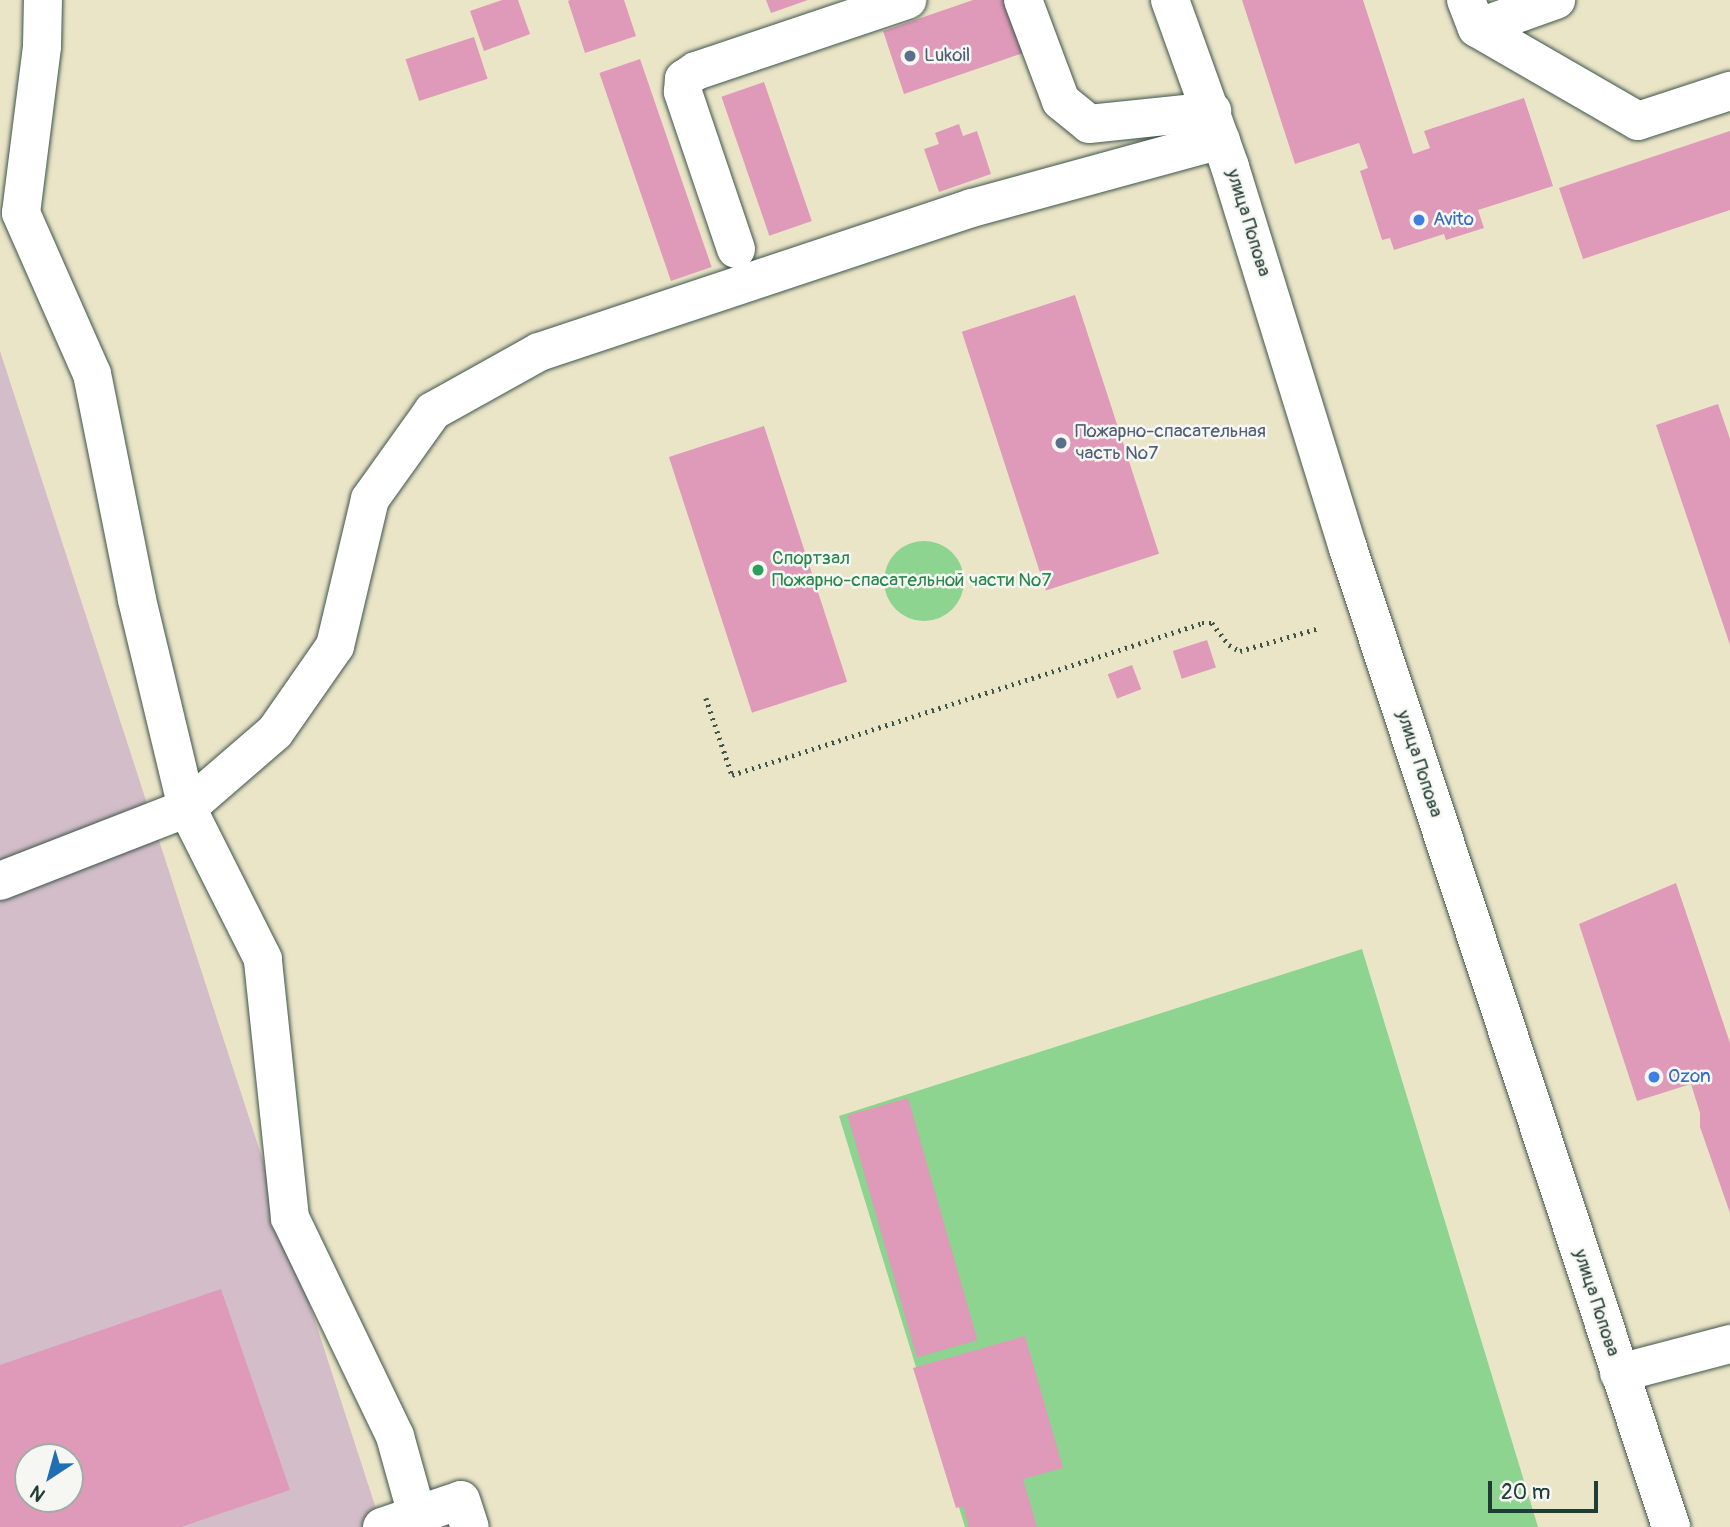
<!DOCTYPE html>
<html>
<head>
<meta charset="utf-8">
<style>
  body { margin:0 }
  #map { position:relative; width:1730px; height:1527px; overflow:hidden; background:#ebe5c8; font-family:Pangolin,sans-serif }
  div>[style] { position:absolute }
  .industrial>* { inset:0; background:#d2bdc8 }
  .green>* { inset:0; background:#8cd48f }
  .round { border-radius:50% }
  .building>* { inset:0; background:#df9aba; transform-origin:0 0 }
  .path>* { height:4.5px; margin-top:-2.25px; transform-origin:0; background:repeating-linear-gradient(90deg,#3e564a 0 2px,transparent 0 7px) }
  .roads { filter:drop-shadow(0 0 2px #3e564a) drop-shadow(0 0 2px #3e564a) }
  .minor>* { height:38px; margin:-19px; padding:0 19px; transform-origin:19px; border-radius:19px; background:#fff }
  .dots>* { width:19px; height:19px; translate:-50% -50%; box-sizing:border-box; border:4px solid #f6f6f2; border-radius:50% }
  span { translate:-50% -50%; white-space:nowrap; text-align:center; line-height:1.15; -webkit-text-stroke:5px #f6f6f2; paint-order:stroke }
  .service-label { font-size:19px; color:#4e5e75 }
  .left { translate:0 -50%; text-align:left }
  .shop-label { font-size:19px; color:#366cbe }
  .street-label { font-size:19px; color:#1f3d34 }
  .leisure-label { font-size:19px; color:#27864d }
  .north { position:absolute; left:14px; top:1443px; width:70px; height:70px; box-sizing:border-box; background:#f6f6f2; border:2px solid #a0aca6; border-radius:50%; rotate:216deg; font-size:19px; font-weight:700; line-height:28px; text-align:center; color:#1f3d34 }
  .north::after { content:''; display:block; margin:auto; width:24px; height:32px; background:#1f6fb2; clip-path:polygon(50% 0,100% 100%,50% 72%,0 100%) }
  .scale { position:absolute; left:1488px; top:1481px; width:110px; height:32px; box-sizing:border-box; border:4px solid #1f3d34; border-top:0; padding-left:9px; font-size:21px; line-height:24px; white-space:nowrap; color:#1f3d34; -webkit-text-stroke:5px #f6f6f2; paint-order:stroke }
</style>
</head>
<body>
<div id="map">
  <div class="industrial">
    <i style="clip-path:polygon(evenodd,0 351px,382px 1527px,0 1527px,0 351px,28px 1457px,70px 1457px,70px 1499px,28px 1499px,28px 1457px)"></i>
  </div>
  <div class="green">
    <i class="round" style="left:884px;top:541px;width:80px;height:80px"></i>
    <i style="clip-path:polygon(1362px 949px,1538px 1527px,965px 1527px,839px 1116px)"></i>
  </div>
  <div class="building">
    <i style="clip-path:polygon(502px 0,518px 0,530px 34px,484px 51px,470px 11px)"></i>
    <i style="clip-path:polygon(570px 0,624px 0,636px 36px,585px 53px,568px 1px)"></i>
    <i style="clip-path:polygon(766px 0,808px 0,771px 13px)"></i>
    <i style="clip-path:polygon(973px 0,1018px 0,1035px 49px,904px 94px,883px 31px)"></i>
    <i style="clip-path:polygon(1242px 0,1363px 0,1413px 154px,1430px 148px,1424px 131px,1524px 98px,1553px 186px,1478px 210px,1484px 228px,1446px 240px,1444px 234px,1394px 250px,1390px 238px,1382px 240px,1360px 171px,1368px 168px,1359px 143px,1295px 164px)"></i>
    <i style="left:474px;top:37px;width:44px;height:72px;rotate:72deg"></i>
    <i style="left:640px;top:59px;width:220px;height:43px;rotate:71deg"></i>
    <i style="left:764px;top:82px;width:147px;height:45px;rotate:71deg"></i>
    <i style="clip-path:polygon(959px 124px,963px 136px,977px 131px,991px 174px,939px 192px,924px 149px,939px 144px,935px 133px)"></i>
    <i style="clip-path:polygon(1730px 131px,1730px 210px,1583px 259px,1559px 188px)"></i>
    <i style="left:1075px;top:295px;width:272px;height:119px;rotate:72deg"></i>
    <i style="clip-path:polygon(1718px 404px,1730px 439px,1730px 645px,1656px 425px)"></i>
    <i style="left:764px;top:426px;width:269px;height:100px;rotate:72deg"></i>
    <i style="left:1207px;top:640px;width:29px;height:36px;rotate:72deg"></i>
    <i style="left:1132px;top:665px;width:26px;height:26px;rotate:69deg"></i>
    <i style="clip-path:polygon(1676px 883px,1730px 1043px,1730px 1213px,1700px 1127px,1700px 1113px,1691px 1084px,1637px 1101px,1579px 924px)"></i>
    <i style="left:908px;top:1098px;width:252px;height:63px;rotate:74deg"></i>
    <i style="clip-path:polygon(evenodd,221px 1289px,290px 1490px,181px 1527px,0 1527px,0 1365px,221px 1289px,28px 1457px,70px 1457px,70px 1499px,28px 1499px,28px 1457px)"></i>
    <i style="clip-path:polygon(1025px 1336px,1063px 1468px,1023px 1479px,1037px 1527px,969px 1527px,963px 1506px,956px 1508px,913px 1368px)"></i>
  </div>
  <div class="path">
    <i style="left:706px;top:698px;width:81px;rotate:71.3deg"></i>
    <i style="left:732px;top:775px;width:494px;rotate:-17.9deg"></i>
    <i style="left:1202px;top:623px;width:10px"></i>
    <i style="left:1212px;top:623px;width:28px;rotate:52deg"></i>
    <i style="left:1229px;top:645px;width:13px;rotate:29deg"></i>
    <i style="left:1240px;top:651px;width:82px;rotate:-16.2deg"></i>
  </div>
  <div class="roads">
    <div class="minor">
      <i style="left:1023px;top:0;width:108px;rotate:69.4deg"></i>
      <i style="left:1061px;top:101px;width:36px;rotate:39deg"></i>
      <i style="left:1089px;top:124px;width:124px;rotate:-6deg"></i>
      <i style="left:1170px;top:0;width:177px;rotate:70.2deg"></i>
      <i style="left:1230px;top:167px;width:399px;rotate:72.8deg"></i>
      <i style="left:1348px;top:548px;width:1031px;rotate:71.74deg"></i>
      <i style="left:1466px;top:0;width:30px;rotate:69deg"></i>
      <i style="left:1477px;top:28px;width:84px;rotate:-19.5deg"></i>
      <i style="left:1477px;top:28px;width:186px;rotate:30deg"></i>
      <i style="left:1638px;top:121px;width:97px;rotate:-18.1deg"></i>
      <i style="left:736px;top:249px;width:166px;rotate:-108.7deg"></i>
      <i style="left:683px;top:92px;width:13px;rotate:-86deg"></i>
      <i style="left:684px;top:79px;width:14px;rotate:-34deg"></i>
      <i style="left:696px;top:71px;width:223px;rotate:-18.6deg"></i>
      <i style="left:0;top:881px;width:201px;rotate:-21.3deg"></i>
      <i style="left:187px;top:808px;width:215px;rotate:-103.5deg"></i>
      <i style="left:137px;top:599px;width:229px;rotate:-101.3deg"></i>
      <i style="left:92px;top:374px;width:176px;rotate:-113.8deg"></i>
      <i style="left:21px;top:213px;width:168px;rotate:-82.8deg"></i>
      <i style="left:42px;top:46px;width:46px;rotate:-88.8deg"></i>
      <i style="left:1619px;top:1373px;width:115px;rotate:-14.6deg"></i>
      <i style="left:417px;top:1515px;width:82px;rotate:-105.6deg"></i>
      <i style="left:395px;top:1436px;width:242px;rotate:-115.7deg"></i>
      <i style="left:290px;top:1218px;width:260px;rotate:-96deg"></i>
      <i style="left:263px;top:959px;width:169px;rotate:-116.7deg"></i>
      <i style="left:187px;top:808px;width:116px;rotate:-40.8deg"></i>
      <i style="left:275px;top:732px;width:105px;rotate:-55.1deg"></i>
      <i style="left:335px;top:646px;width:151px;rotate:-76.6deg"></i>
      <i style="left:370px;top:499px;width:108px;rotate:-54.4deg"></i>
      <i style="left:433px;top:411px;width:121px;rotate:-29.1deg"></i>
      <i style="left:539px;top:352px;width:456px;rotate:-18.4deg"></i>
      <i style="left:972px;top:208px;width:258px;rotate:-15.3deg"></i>
      <i style="left:382px;top:1527px;width:83px;rotate:-18.9deg"></i>
      <i style="left:461px;top:1500px;width:28px;rotate:72deg"></i>
    </div>
  </div>
  <div class="dots">
    <i style="left:910px;top:56px;background:#5c6f8a"></i>
    <i style="left:1419px;top:220px;background:#3f7fe0"></i>
    <i style="left:1061px;top:443px;background:#5c6f8a"></i>
    <i style="left:758px;top:570px;background:#2e9e5b"></i>
    <i style="left:1654px;top:1077px;background:#3f7fe0"></i>
  </div>
  <div class="service-label">
    <span class="left" style="left:924px;top:56px">Lukoil</span>
    <span class="left" style="left:1075px;top:443px">Пожарно-спасательная<br>часть №7</span>
  </div>
  <div class="shop-label">
    <span class="left" style="left:1433px;top:220px">Avito</span>
    <span class="left" style="left:1668px;top:1077px">Ozon</span>
  </div>
  <div class="street-label">
    <span style="left:1248px;top:223px;rotate:73deg">улица Попова</span>
    <span style="left:1419px;top:764px;rotate:72deg">улица Попова</span>
    <span style="left:1596px;top:1303px;rotate:72deg">улица Попова</span>
  </div>
  <div class="leisure-label">
    <span class="left" style="left:772px;top:570px">Спортзал<br>Пожарно-спасательной части №7</span>
  </div>
  <div class="north">N</div>
  <div class="scale">20 m</div>
</div>
</body>
</html>
